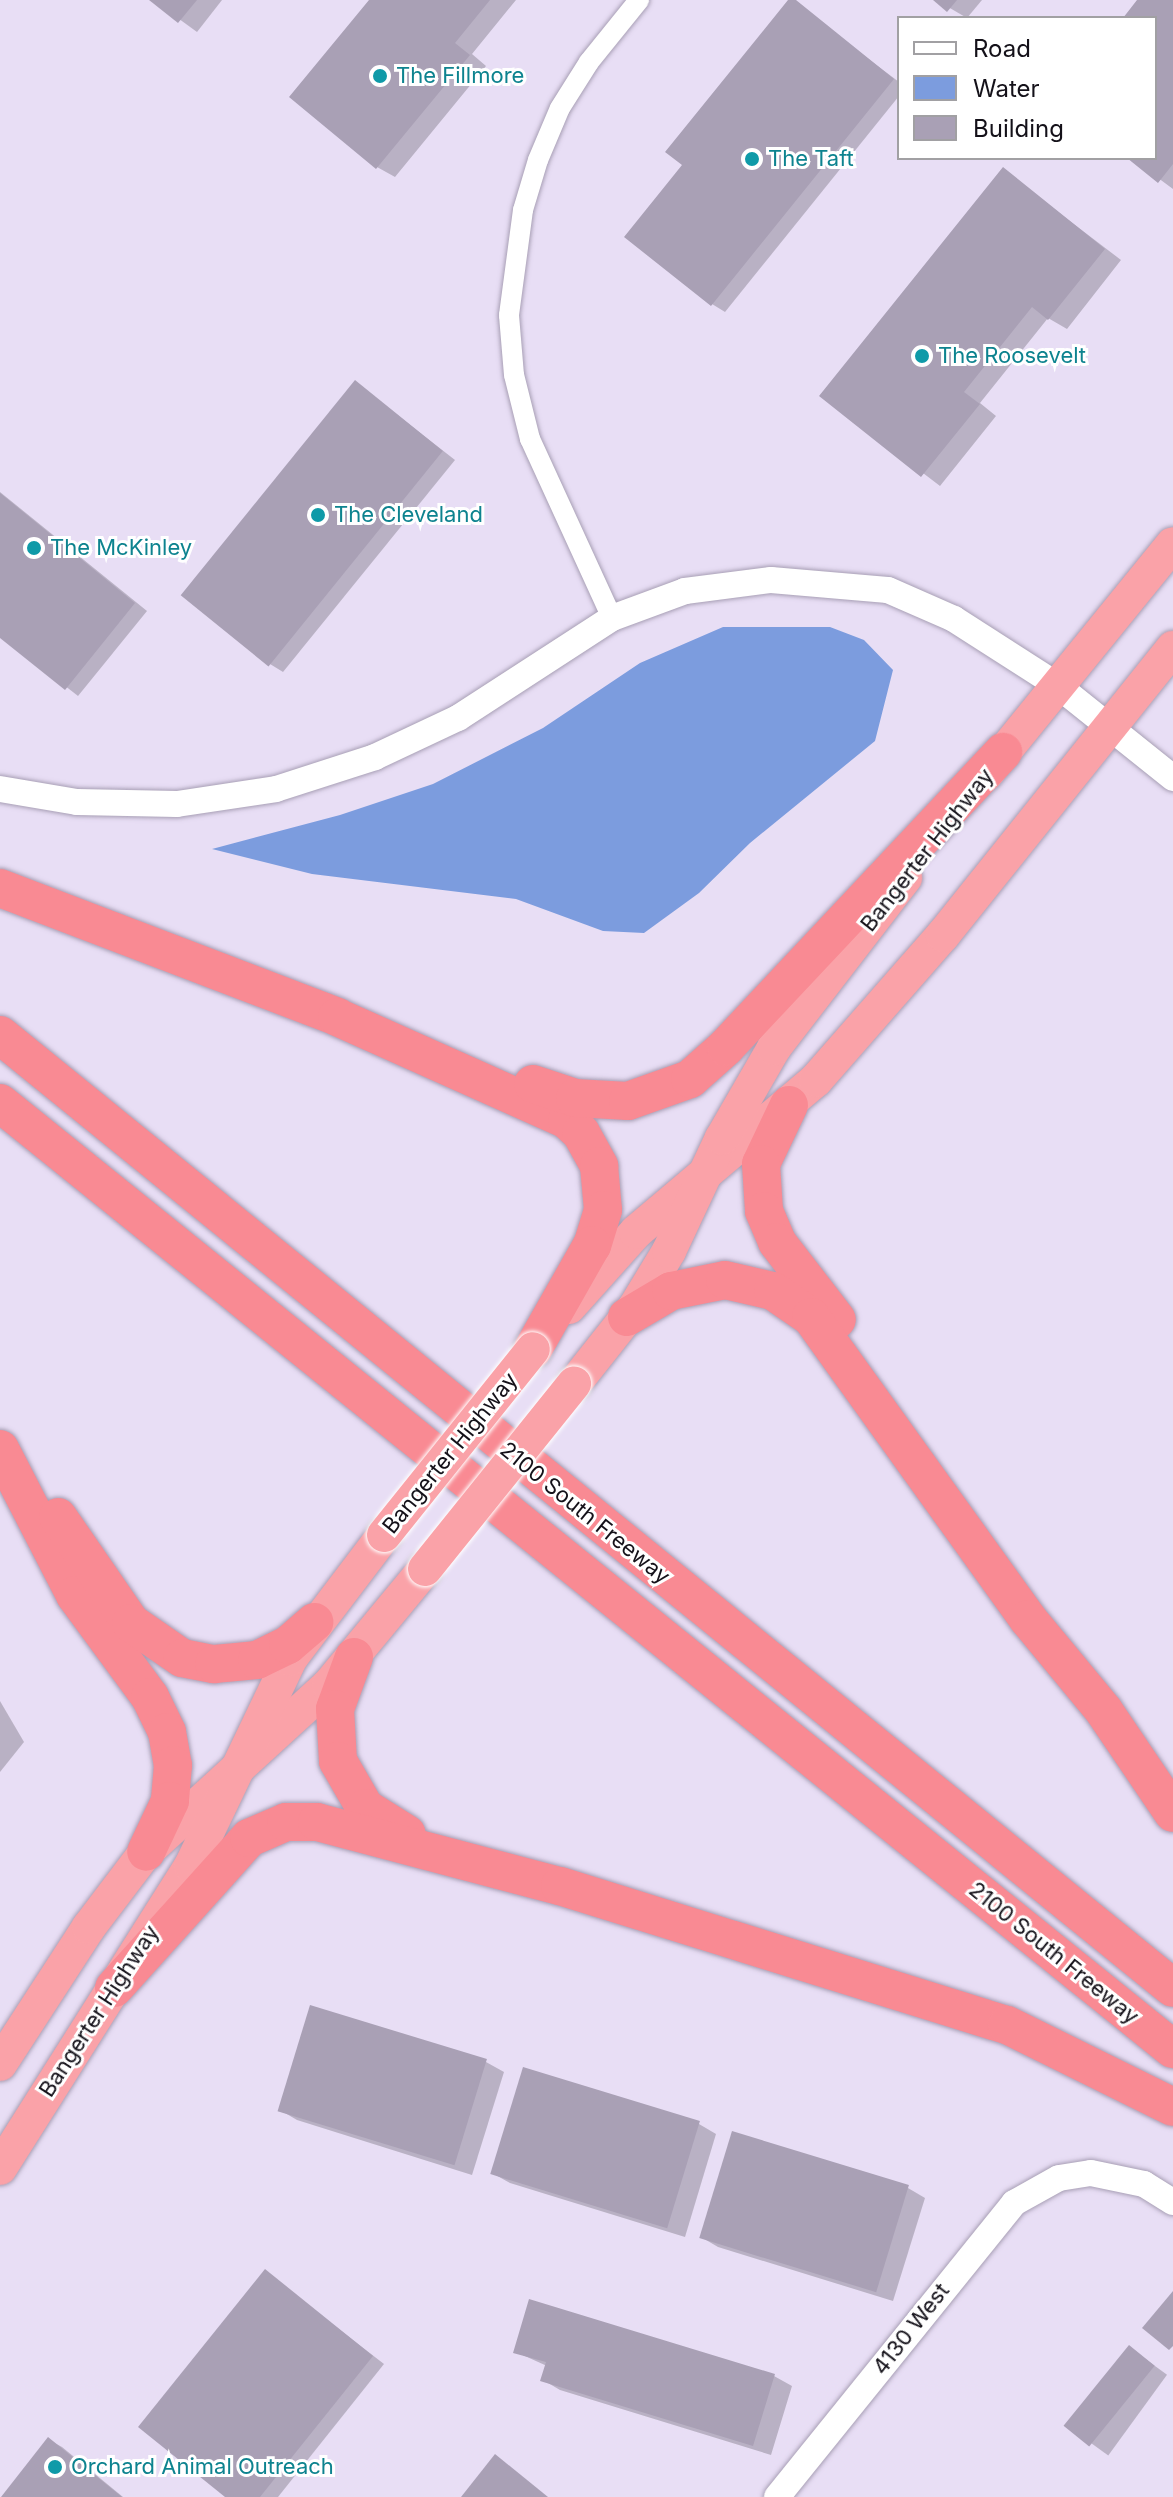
<!DOCTYPE html>
<html>
<head>
<meta charset="utf-8">
<style>
  body { margin:0 }
  #map { position:relative; width:1173px; height:2497px; overflow:hidden; background:#e8def5; font-family:Inter,sans-serif }
  div>[style] { position:absolute }
  .water>* { inset:0; background:#7c9cde }
  .shadow>* { inset:0; background:#0003; transform-origin:0 0 }
  .building>* { inset:0; background:#a9a0b5; transform-origin:0 0 }
  .roads { filter:drop-shadow(0 0 2px #a89fb5) drop-shadow(0 0 2px #a89fb5) }
  .minor>* { height:20px; margin:-10px; padding:0 10px; transform-origin:10px; border-radius:10px; background:#fff }
  .tertiary>* { height:26px; margin:-13px; padding:0 13px; transform-origin:13px; border-radius:13px; background:#fff }
  .trunk>* { height:34px; margin:-17px; padding:0 17px; transform-origin:17px; border-radius:17px; background:#faa2a8 }
  .motorway>* { height:38px; margin:-19px; padding:0 19px; transform-origin:19px; border-radius:19px; background:#f98a93 }
  .bridges { filter:drop-shadow(0 0 2px #fff) drop-shadow(0 0 2px #fff) }
  .trunk-bridge>* { height:34px; margin:-17px; padding:0 17px; transform-origin:17px; border-radius:17px; background:#faa2a8 }
  .dots>* { width:22px; height:22px; translate:-50% -50%; box-sizing:border-box; border:4px solid #fff; border-radius:50% }
  span { translate:-50% -50%; white-space:nowrap; text-align:center; line-height:1.15; -webkit-text-stroke:6px #fff; paint-order:stroke }
  .culture-label { font-size:22px; color:#0d838f }
  .left { translate:0 -50%; text-align:left }
  .street-label { font-size:22px; color:#141119 }
  .legend { position:absolute; left:897px; top:16px; width:260px; height:144px; box-sizing:border-box; background:#fff; border:2px solid #a1a0a3; margin:0; padding:10px 14px; list-style:none; font-size:24px; color:#141119 }
  .legend li { display:flex; align-items:center; gap:16px; height:40px }
  .legend b { width:40px; border:2px solid #a1a0a3 }
</style>
</head>
<body>
<div id="map">
  <div class="water">
    <i style="clip-path:polygon(723px 627px,830px 627px,864px 640px,893px 670px,875px 741px,750px 843px,699px 893px,644px 933px,603px 931px,516px 899px,312px 874px,212px 849px,340px 815px,433px 784px,543px 728px,640px 663px)"></i>
  </div>
  <div class="shadow">
    <i style="clip-path:polygon(153px 0,222px 0,197px 32px)"></i>
    <i style="clip-path:polygon(371px 0,516px 0,472px 54px,486px 66px,395px 177px,377px 167px)"></i>
    <i style="clip-path:polygon(790px 0,899px 82px,899px 96px,725px 312px,712px 304px,685px 165px)"></i>
    <i style="clip-path:polygon(936px 0,982px 0,967px 18px)"></i>
    <i style="clip-path:polygon(1140px 0,1173px 0,1173px 189px,1131px 158px,1155px 158px,1155px 18px,1125px 18px)"></i>
    <i style="clip-path:polygon(1003px 170px,1121px 260px,1067px 329px,1048px 318px,980px 403px,996px 416px,940px 486px,822px 396px)"></i>
    <i style="clip-path:polygon(355px 382px,455px 460px,283px 672px,270px 664px)"></i>
    <i style="clip-path:polygon(0 492px,147px 611px,78px 696px,0 635px)"></i>
    <i style="clip-path:polygon(0 1701px,24px 1742px,0 1772px)"></i>
    <i style="clip-path:polygon(486px 2062px,504px 2072px,472px 2175px,297px 2120px,280px 2110px)"></i>
    <i style="clip-path:polygon(699px 2124px,716px 2134px,685px 2237px,510px 2183px,492px 2173px)"></i>
    <i style="clip-path:polygon(908px 2188px,925px 2198px,893px 2301px,718px 2247px,701px 2237px)"></i>
    <i style="clip-path:polygon(265px 2272px,384px 2364px,278px 2497px,228px 2497px)"></i>
    <i style="left:1129px;top:2347px;width:47px;height:100px;rotate:36deg"></i>
    <i style="clip-path:polygon(516px 2352px,774px 2376px,792px 2386px,771px 2455px,560px 2390px,543px 2380px,547px 2366px)"></i>
    <i style="clip-path:polygon(49px 2440px,62px 2447px,123px 2497px,3px 2497px)"></i>
  </div>
  <div class="building">
    <i style="clip-path:polygon(149px 0,197px 0,178px 23px)"></i>
    <i style="clip-path:polygon(369px 0,490px 0,455px 43px,470px 55px,376px 169px,289px 97px)"></i>
    <i style="clip-path:polygon(788px 0,796px 0,894px 79px,711px 306px,624px 237px,682px 165px,665px 152px)"></i>
    <i style="clip-path:polygon(933px 0,957px 0,947px 12px)"></i>
    <i style="clip-path:polygon(1137px 0,1173px 0,1173px 164px,1158px 183px,1127px 158px,1155px 158px,1155px 18px,1123px 18px)"></i>
    <i style="clip-path:polygon(1003px 167px,1105px 249px,1048px 320px,1032px 307px,964px 392px,980px 404px,921px 477px,819px 396px)"></i>
    <i style="left:355px;top:380px;width:113px;height:277px;rotate:39deg"></i>
    <i style="clip-path:polygon(0 493px,135px 603px,65px 690px,0 638px)"></i>
    <i style="left:310px;top:2005px;width:185px;height:111px;rotate:17deg"></i>
    <i style="left:523px;top:2067px;width:185px;height:112px;rotate:17deg"></i>
    <i style="left:732px;top:2131px;width:185px;height:112px;rotate:17deg"></i>
    <i style="clip-path:polygon(265px 2269px,373px 2356px,260px 2497px,225px 2497px,138px 2427px)"></i>
    <i style="clip-path:polygon(1173px 2291px,1173px 2346px,1169px 2350px,1142px 2328px)"></i>
    <i style="clip-path:polygon(529px 2299px,775px 2374px,753px 2446px,540px 2381px,546px 2362px,513px 2353px)"></i>
    <i style="left:1129px;top:2345px;width:33px;height:104px;rotate:39deg"></i>
    <i style="clip-path:polygon(48px 2437px,122px 2497px,1px 2497px)"></i>
    <i style="clip-path:polygon(495px 2454px,548px 2497px,461px 2497px)"></i>
  </div>
  <div class="roads">
    <div class="minor">
      <i style="left:612px;top:618px;width:197px;rotate:-114.6deg"></i>
      <i style="left:530px;top:439px;width:66px;rotate:-104deg"></i>
      <i style="left:514px;top:375px;width:60px;rotate:-94.8deg"></i>
      <i style="left:509px;top:315px;width:106px;rotate:-82.4deg"></i>
      <i style="left:523px;top:210px;width:52px;rotate:-73.3deg"></i>
      <i style="left:538px;top:160px;width:56px;rotate:-67.1deg"></i>
      <i style="left:560px;top:108px;width:54px;rotate:-57.8deg"></i>
      <i style="left:589px;top:62px;width:80px;rotate:-51.1deg"></i>
    </div>
    <div class="tertiary">
      <i style="left:0;top:789px;width:78px;rotate:9.6deg"></i>
      <i style="left:77px;top:802px;width:100px;rotate:1.1deg"></i>
      <i style="left:177px;top:804px;width:100px;rotate:-8.6deg"></i>
      <i style="left:276px;top:789px;width:104px;rotate:-17.9deg"></i>
      <i style="left:375px;top:757px;width:92px;rotate:-25.2deg"></i>
      <i style="left:458px;top:718px;width:184px;rotate:-33deg"></i>
      <i style="left:612px;top:618px;width:78px;rotate:-20.3deg"></i>
      <i style="left:685px;top:591px;width:87px;rotate:-7.3deg"></i>
      <i style="left:771px;top:580px;width:117px;rotate:4.9deg"></i>
      <i style="left:888px;top:590px;width:72px;rotate:23.7deg"></i>
      <i style="left:954px;top:619px;width:122px;rotate:32.7deg"></i>
      <i style="left:1057px;top:685px;width:149px;rotate:38.7deg"></i>
      <i style="left:777px;top:2497px;width:378px;rotate:-51.1deg"></i>
      <i style="left:1014px;top:2203px;width:51px;rotate:-29.1deg"></i>
      <i style="left:1059px;top:2178px;width:32px;rotate:-9deg"></i>
      <i style="left:1091px;top:2173px;width:54px;rotate:11.7deg"></i>
      <i style="left:1144px;top:2184px;width:34px;rotate:32deg"></i>
    </div>
    <div class="trunk">
      <i style="left:986px;top:774px;width:296px;rotate:-50.9deg"></i>
      <i style="left:569px;top:1307px;width:101px;rotate:-48.2deg"></i>
      <i style="left:636px;top:1232px;width:236px;rotate:-40.2deg"></i>
      <i style="left:816px;top:1080px;width:193px;rotate:-48.8deg"></i>
      <i style="left:943px;top:935px;width:368px;rotate:-51.3deg"></i>
      <i style="left:574px;top:1384px;width:98px;rotate:-51.6deg"></i>
      <i style="left:635px;top:1307px;width:66px;rotate:-58.7deg"></i>
      <i style="left:669px;top:1251px;width:125px;rotate:-64.9deg"></i>
      <i style="left:722px;top:1138px;width:104px;rotate:-60deg"></i>
      <i style="left:774px;top:1048px;width:215px;rotate:-52.4deg"></i>
      <i style="left:0;top:2064px;width:163px;rotate:-57deg"></i>
      <i style="left:89px;top:1927px;width:94px;rotate:-52.8deg"></i>
      <i style="left:146px;top:1852px;width:248px;rotate:-42.4deg"></i>
      <i style="left:329px;top:1685px;width:151px;rotate:-50.4deg"></i>
      <i style="left:0;top:2168px;width:357px;rotate:-57.7deg"></i>
      <i style="left:191px;top:1866px;width:229px;rotate:-64.4deg"></i>
      <i style="left:290px;top:1659px;width:156px;rotate:-52.8deg"></i>
    </div>
    <div class="motorway">
      <i style="left:0;top:888px;width:361px;rotate:20.9deg"></i>
      <i style="left:337px;top:1017px;width:252px;rotate:24.1deg"></i>
      <i style="left:567px;top:1120px;width:19px;rotate:43deg"></i>
      <i style="left:581px;top:1133px;width:38px;rotate:61deg"></i>
      <i style="left:599px;top:1166px;width:44px;rotate:84.8deg"></i>
      <i style="left:603px;top:1210px;width:37px;rotate:107deg"></i>
      <i style="left:592px;top:1245px;width:120px;rotate:119.6deg"></i>
      <i style="left:0;top:1035px;width:1511px;rotate:39.09deg"></i>
      <i style="left:533px;top:1084px;width:44px;rotate:18.4deg"></i>
      <i style="left:575px;top:1098px;width:53px;rotate:3.2deg"></i>
      <i style="left:628px;top:1101px;width:66px;rotate:-19.5deg"></i>
      <i style="left:690px;top:1079px;width:48px;rotate:-41.6deg"></i>
      <i style="left:726px;top:1047px;width:405px;rotate:-46.8deg"></i>
      <i style="left:0;top:1103px;width:1507px;rotate:38.89deg"></i>
      <i style="left:789px;top:1105px;width:65px;rotate:115.4deg"></i>
      <i style="left:761px;top:1164px;width:47px;rotate:86.3deg"></i>
      <i style="left:764px;top:1211px;width:34px;rotate:67deg"></i>
      <i style="left:777px;top:1242px;width:98px;rotate:52.4deg"></i>
      <i style="left:627px;top:1317px;width:51px;rotate:-30.6deg"></i>
      <i style="left:671px;top:1291px;width:55px;rotate:-11.5deg"></i>
      <i style="left:725px;top:1280px;width:49px;rotate:12.9deg"></i>
      <i style="left:773px;top:1291px;width:46px;rotate:34.4deg"></i>
      <i style="left:811px;top:1317px;width:372px;rotate:54.3deg"></i>
      <i style="left:1028px;top:1619px;width:119px;rotate:50.4deg"></i>
      <i style="left:1104px;top:1711px;width:123px;rotate:55.9deg"></i>
      <i style="left:0;top:1449px;width:164px;rotate:62.8deg"></i>
      <i style="left:75px;top:1595px;width:127px;rotate:53.7deg"></i>
      <i style="left:150px;top:1697px;width:39px;rotate:64deg"></i>
      <i style="left:167px;top:1732px;width:34px;rotate:80deg"></i>
      <i style="left:173px;top:1765px;width:36px;rotate:95deg"></i>
      <i style="left:170px;top:1801px;width:56px;rotate:115.2deg"></i>
      <i style="left:58px;top:1517px;width:129px;rotate:55.4deg"></i>
      <i style="left:131px;top:1623px;width:62px;rotate:34.5deg"></i>
      <i style="left:182px;top:1658px;width:33px;rotate:11deg"></i>
      <i style="left:214px;top:1664px;width:43px;rotate:-5.3deg"></i>
      <i style="left:257px;top:1660px;width:34px;rotate:-26deg"></i>
      <i style="left:288px;top:1645px;width:35px;rotate:-41deg"></i>
      <i style="left:354px;top:1657px;width:55px;rotate:110.1deg"></i>
      <i style="left:335px;top:1709px;width:52px;rotate:86.7deg"></i>
      <i style="left:338px;top:1761px;width:54px;rotate:60.1deg"></i>
      <i style="left:365px;top:1808px;width:49px;rotate:31.8deg"></i>
      <i style="left:114px;top:1988px;width:202px;rotate:-48deg"></i>
      <i style="left:249px;top:1838px;width:40px;rotate:-23.4deg"></i>
      <i style="left:286px;top:1822px;width:31px"></i>
      <i style="left:317px;top:1822px;width:251px;rotate:14.8deg"></i>
      <i style="left:560px;top:1886px;width:468px;rotate:17.3deg"></i>
      <i style="left:1007px;top:2025px;width:185px;rotate:26.3deg"></i>
    </div>
  </div>
  <div class="bridges">
    <div class="trunk-bridge">
      <i style="left:384px;top:1535px;width:238px;rotate:-51.3deg"></i>
      <i style="left:425px;top:1569px;width:238px;rotate:-51.2deg"></i>
    </div>
  </div>
  <div class="dots">
    <i style="left:380px;top:76px;background:#0f9aa8"></i>
    <i style="left:752px;top:159px;background:#0f9aa8"></i>
    <i style="left:922px;top:356px;background:#0f9aa8"></i>
    <i style="left:318px;top:515px;background:#0f9aa8"></i>
    <i style="left:34px;top:548px;background:#0f9aa8"></i>
    <i style="left:55px;top:2467px;background:#0f9aa8"></i>
  </div>
  <div class="culture-label">
    <span class="left" style="left:396px;top:76px">The Fillmore</span>
    <span class="left" style="left:768px;top:159px">The Taft</span>
    <span class="left" style="left:938px;top:356px">The Roosevelt</span>
    <span class="left" style="left:334px;top:515px">The Cleveland</span>
    <span class="left" style="left:50px;top:548px">The McKinley</span>
    <span class="left" style="left:71px;top:2467px">Orchard Animal Outreach</span>
  </div>
  <div class="street-label">
    <span style="left:927px;top:850px;rotate:-52deg">Bangerter Highway</span>
    <span style="left:450px;top:1453px;rotate:-51deg">Bangerter Highway</span>
    <span style="left:585px;top:1513px;rotate:39deg">2100 South Freeway</span>
    <span style="left:1054px;top:1953px;rotate:39deg">2100 South Freeway</span>
    <span style="left:99px;top:2011px;rotate:-57deg">Bangerter Highway</span>
    <span style="left:911px;top:2329px;rotate:-52deg">4130 West</span>
  </div>
  <ul class="legend">
  <li><b style="height:10px;background:#fff"></b>Road</li>
  <li><b style="height:22px;background:#7c9cde"></b>Water</li>
  <li><b style="height:22px;background:#a9a0b5"></b>Building</li>
  </ul>
</div>
</body>
</html>
